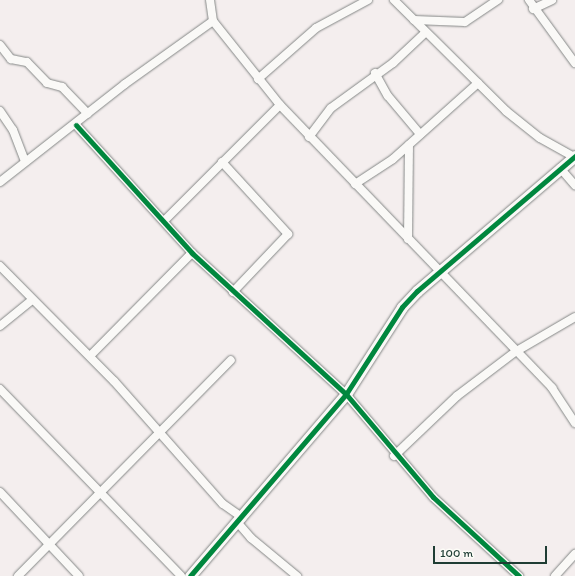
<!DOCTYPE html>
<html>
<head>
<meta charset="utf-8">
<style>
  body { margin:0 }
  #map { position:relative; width:575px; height:576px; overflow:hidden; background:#f4eeee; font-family:Itim,sans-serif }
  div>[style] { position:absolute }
  .roads { filter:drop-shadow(0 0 1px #848786) drop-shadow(0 0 1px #848786) }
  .street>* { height:8px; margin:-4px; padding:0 4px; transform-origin:4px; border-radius:4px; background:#faf9f7 }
  .secondary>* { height:11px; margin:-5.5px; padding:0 5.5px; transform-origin:5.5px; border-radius:5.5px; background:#faf9f7 }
  .cycleway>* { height:5px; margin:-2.5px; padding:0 2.5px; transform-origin:2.5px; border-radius:2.5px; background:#00873e }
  span { translate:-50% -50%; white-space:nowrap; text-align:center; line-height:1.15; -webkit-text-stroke:3.5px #fdfcf7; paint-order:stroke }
  .scale { position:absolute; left:433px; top:546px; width:114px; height:18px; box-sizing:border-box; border:2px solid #1f3d34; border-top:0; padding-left:5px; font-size:12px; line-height:14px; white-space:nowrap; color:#1f3d34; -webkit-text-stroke:3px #fdfcf7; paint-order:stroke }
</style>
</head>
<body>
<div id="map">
  <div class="roads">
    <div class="street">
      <i style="left:210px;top:0;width:21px;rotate:82deg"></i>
      <i style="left:213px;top:21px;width:107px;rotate:51.4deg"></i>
      <i style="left:280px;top:105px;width:393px;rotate:46.1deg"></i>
      <i style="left:552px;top:388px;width:42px;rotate:56.7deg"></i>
      <i style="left:394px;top:0;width:158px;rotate:44.7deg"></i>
      <i style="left:506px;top:111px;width:43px;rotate:38.5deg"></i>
      <i style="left:540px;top:138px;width:39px;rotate:29deg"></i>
      <i style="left:529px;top:0;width:78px;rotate:53.9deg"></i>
      <i style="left:533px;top:9px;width:21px;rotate:-25deg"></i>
      <i style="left:414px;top:20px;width:51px;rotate:2.2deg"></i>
      <i style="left:465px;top:22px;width:40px;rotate:-34deg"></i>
      <i style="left:0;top:45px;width:18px;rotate:52deg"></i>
      <i style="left:11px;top:59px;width:16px;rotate:11deg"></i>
      <i style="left:27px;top:62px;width:29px;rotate:46deg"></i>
      <i style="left:47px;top:83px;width:16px;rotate:15deg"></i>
      <i style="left:62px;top:87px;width:37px;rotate:46deg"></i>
      <i style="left:375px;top:73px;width:26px;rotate:61deg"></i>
      <i style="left:388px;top:96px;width:50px;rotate:49.9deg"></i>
      <i style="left:258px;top:79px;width:77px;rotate:-41.3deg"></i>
      <i style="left:316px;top:28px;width:59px;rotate:-28.3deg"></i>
      <i style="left:0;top:111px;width:23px;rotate:56deg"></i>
      <i style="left:13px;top:130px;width:34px;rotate:69deg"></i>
      <i style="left:76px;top:125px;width:173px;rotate:47.8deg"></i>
      <i style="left:192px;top:253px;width:209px;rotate:42.5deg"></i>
      <i style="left:346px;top:394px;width:135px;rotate:49.8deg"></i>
      <i style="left:433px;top:497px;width:117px;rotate:42.6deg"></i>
      <i style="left:309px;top:137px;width:36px;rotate:-53deg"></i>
      <i style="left:331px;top:108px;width:77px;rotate:-36deg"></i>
      <i style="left:393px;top:63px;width:45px;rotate:-43.2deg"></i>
      <i style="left:222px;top:162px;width:98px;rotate:47.5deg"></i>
      <i style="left:288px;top:234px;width:80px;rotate:133.5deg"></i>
      <i style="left:560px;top:168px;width:23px;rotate:49deg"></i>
      <i style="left:0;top:182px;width:159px;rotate:-38.1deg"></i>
      <i style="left:125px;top:84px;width:108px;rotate:-35.6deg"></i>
      <i style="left:355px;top:184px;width:45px;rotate:-33.3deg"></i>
      <i style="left:393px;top:159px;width:114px;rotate:-41.8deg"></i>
      <i style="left:164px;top:221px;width:164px;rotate:-45deg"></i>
      <i style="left:408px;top:239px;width:94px;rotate:-89.4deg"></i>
      <i style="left:0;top:266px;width:162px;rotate:45.3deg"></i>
      <i style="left:114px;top:381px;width:164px;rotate:48.5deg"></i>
      <i style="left:223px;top:504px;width:24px;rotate:35deg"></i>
      <i style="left:0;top:326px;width:41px;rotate:-39.1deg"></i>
      <i style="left:90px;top:356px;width:145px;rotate:-45.3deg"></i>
      <i style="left:0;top:389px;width:260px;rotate:45.9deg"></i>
      <i style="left:394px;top:456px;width:87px;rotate:-43.6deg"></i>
      <i style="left:457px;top:396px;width:73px;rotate:-37.2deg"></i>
      <i style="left:515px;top:352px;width:69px;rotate:-30.3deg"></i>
      <i style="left:0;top:492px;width:115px;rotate:46.8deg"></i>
      <i style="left:238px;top:523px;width:20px;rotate:49deg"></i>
      <i style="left:251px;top:538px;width:60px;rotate:39.6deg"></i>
      <i style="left:18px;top:576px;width:303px;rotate:-45.4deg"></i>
      <i style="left:555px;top:576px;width:30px;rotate:-48deg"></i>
    </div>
    <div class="secondary">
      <i style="left:190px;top:576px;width:240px;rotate:-49.4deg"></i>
      <i style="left:346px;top:394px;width:103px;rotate:-57.2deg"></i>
      <i style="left:402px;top:307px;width:22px;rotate:-47deg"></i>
      <i style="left:417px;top:291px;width:208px;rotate:-40.5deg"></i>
    </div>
  </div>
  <div class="cycleway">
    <i style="left:76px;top:125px;width:173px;rotate:47.8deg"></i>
    <i style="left:192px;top:253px;width:209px;rotate:42.5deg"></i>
    <i style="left:346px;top:394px;width:135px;rotate:49.8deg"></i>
    <i style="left:433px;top:497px;width:117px;rotate:42.6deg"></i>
    <i style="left:190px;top:576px;width:240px;rotate:-49.4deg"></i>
    <i style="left:346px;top:394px;width:103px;rotate:-57.2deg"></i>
    <i style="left:402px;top:307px;width:22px;rotate:-47deg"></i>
    <i style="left:417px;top:291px;width:208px;rotate:-40.5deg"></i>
  </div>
  <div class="scale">100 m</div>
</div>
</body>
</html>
